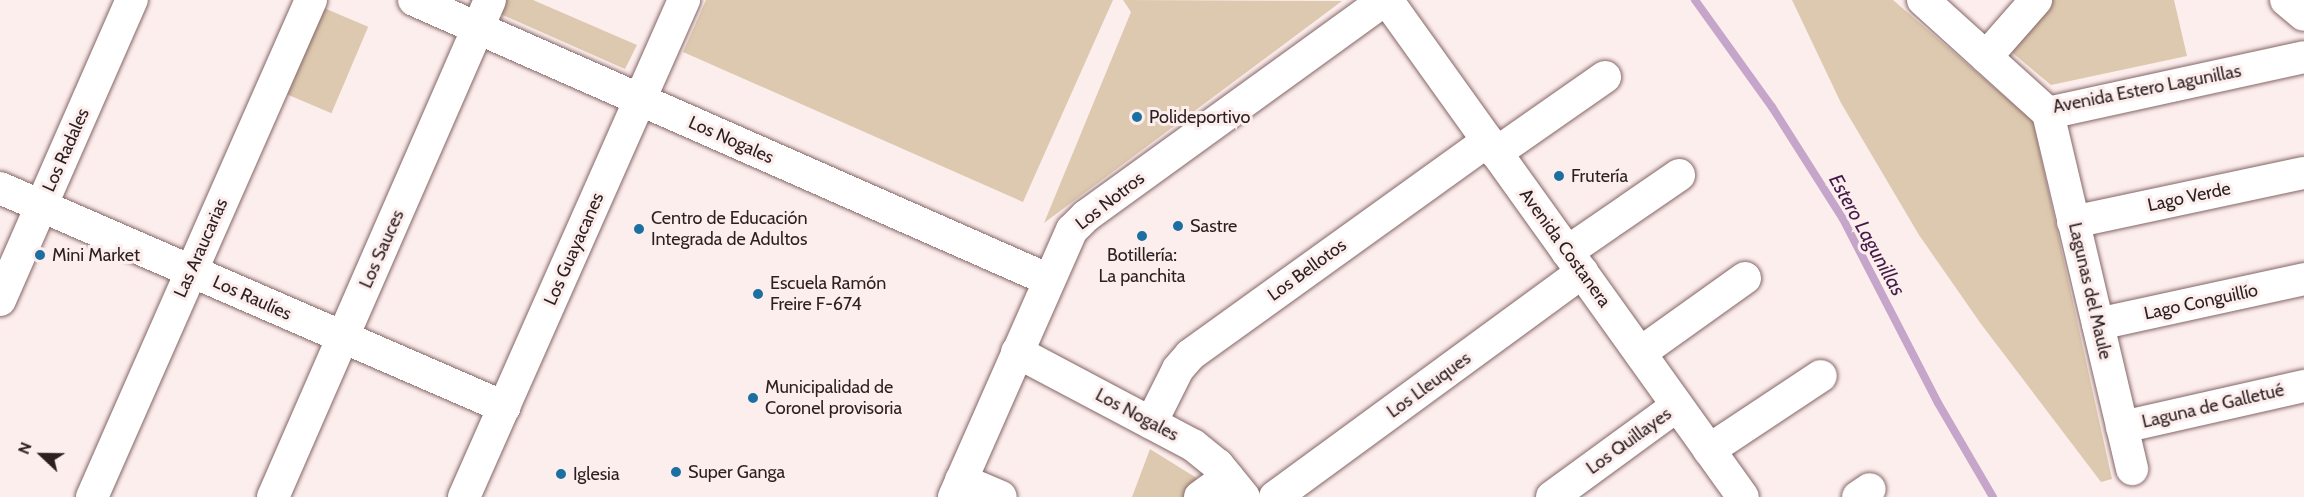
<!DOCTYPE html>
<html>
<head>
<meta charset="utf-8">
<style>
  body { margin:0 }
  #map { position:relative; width:2304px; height:497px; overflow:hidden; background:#fdeeee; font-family:Cabin,sans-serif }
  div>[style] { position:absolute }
  .green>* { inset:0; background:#ddc9af; transform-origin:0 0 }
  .stream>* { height:8px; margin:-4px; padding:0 4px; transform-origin:4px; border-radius:4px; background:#c6a5ca }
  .roads { filter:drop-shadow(0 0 2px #856666) drop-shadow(0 0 2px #856666) }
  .minor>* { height:32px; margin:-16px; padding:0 16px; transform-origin:16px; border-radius:16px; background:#fff }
  .dots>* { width:16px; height:16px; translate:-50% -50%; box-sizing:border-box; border:3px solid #fdeeee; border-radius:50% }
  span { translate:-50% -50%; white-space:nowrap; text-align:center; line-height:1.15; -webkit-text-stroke:6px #fdeeee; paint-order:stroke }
  .street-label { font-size:18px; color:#2c1f1f }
  .poi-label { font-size:18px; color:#2c1f1f }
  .left { translate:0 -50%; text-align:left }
  .water-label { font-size:20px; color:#421947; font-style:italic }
  .north { position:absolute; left:12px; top:425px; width:60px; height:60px; -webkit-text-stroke:4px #fdeeee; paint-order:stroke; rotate:292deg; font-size:16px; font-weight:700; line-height:24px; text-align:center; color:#2c1f1f }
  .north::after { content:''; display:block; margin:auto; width:21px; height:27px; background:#2c1f1f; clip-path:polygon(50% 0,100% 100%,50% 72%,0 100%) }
</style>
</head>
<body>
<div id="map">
  <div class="green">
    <i style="clip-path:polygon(469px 0,533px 0,637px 45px,625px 69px)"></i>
    <i style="clip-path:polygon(706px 0,1113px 0,1023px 202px,683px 52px)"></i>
    <i style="clip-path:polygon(1123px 0,1342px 1px,1044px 223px,1131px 12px)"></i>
    <i style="clip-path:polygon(1792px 0,1893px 0,2033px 121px,2112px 479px,2101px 482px,1981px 324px,1919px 235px,1841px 103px)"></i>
    <i style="clip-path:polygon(2047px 0,2174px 0,2187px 56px,2051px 85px,2009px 50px)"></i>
    <i style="left:324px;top:8px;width:48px;height:94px;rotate:23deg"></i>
    <i style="clip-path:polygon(1150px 449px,1195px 477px,1215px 497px,1132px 497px)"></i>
  </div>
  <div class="stream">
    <i style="left:1695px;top:0;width:132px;rotate:54.3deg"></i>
    <i style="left:1772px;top:107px;width:133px;rotate:57.6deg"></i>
    <i style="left:1843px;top:219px;width:207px;rotate:62.7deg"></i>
    <i style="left:1938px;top:403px;width:109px;rotate:59.7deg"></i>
  </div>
  <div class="roads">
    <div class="minor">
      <i style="left:414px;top:0;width:694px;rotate:23.79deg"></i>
      <i style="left:1387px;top:0;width:611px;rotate:54.39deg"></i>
      <i style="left:1923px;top:0;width:169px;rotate:42.1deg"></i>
      <i style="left:2286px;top:0;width:23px;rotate:40deg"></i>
      <i style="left:1986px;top:57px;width:76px;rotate:-48.7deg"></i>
      <i style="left:2048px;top:113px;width:366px;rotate:76.7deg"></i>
      <i style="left:2048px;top:113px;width:262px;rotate:-12.3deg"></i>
      <i style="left:1496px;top:153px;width:133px;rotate:-34.9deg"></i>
      <i style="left:0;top:188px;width:550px;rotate:23.49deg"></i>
      <i style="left:2073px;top:222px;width:236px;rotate:-12deg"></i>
      <i style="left:1567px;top:252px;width:136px;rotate:-34.5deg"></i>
      <i style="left:0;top:300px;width:328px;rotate:-66.3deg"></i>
      <i style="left:2098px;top:324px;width:211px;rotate:-12.3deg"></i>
      <i style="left:1017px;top:352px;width:199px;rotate:27.9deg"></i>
      <i style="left:1193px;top:445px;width:32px;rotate:39deg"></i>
      <i style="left:1218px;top:465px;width:41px;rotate:50.9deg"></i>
      <i style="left:1640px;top:353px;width:129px;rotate:-35.5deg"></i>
      <i style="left:1151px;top:423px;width:60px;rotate:-63.4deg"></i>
      <i style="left:1178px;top:369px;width:18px;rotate:-49deg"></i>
      <i style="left:1190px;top:355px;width:367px;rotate:-35.7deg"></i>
      <i style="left:2122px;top:427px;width:187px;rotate:-12.7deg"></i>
      <i style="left:1709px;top:450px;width:134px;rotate:-33.5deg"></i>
      <i style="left:961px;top:480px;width:43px;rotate:23deg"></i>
      <i style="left:92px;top:497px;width:543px;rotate:-66.22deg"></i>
      <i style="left:273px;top:497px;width:542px;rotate:-66.41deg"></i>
      <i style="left:464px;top:497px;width:544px;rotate:-66.12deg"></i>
      <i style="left:954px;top:497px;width:292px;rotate:-66.2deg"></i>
      <i style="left:1072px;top:230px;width:20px;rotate:-45deg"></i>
      <i style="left:1086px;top:216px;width:368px;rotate:-35.9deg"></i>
      <i style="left:1200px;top:497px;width:34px;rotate:-36deg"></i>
      <i style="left:1275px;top:497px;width:381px;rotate:-36.2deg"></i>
      <i style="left:1552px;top:497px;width:155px;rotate:-36.1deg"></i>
      <i style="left:1858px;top:497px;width:14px;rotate:-34deg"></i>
    </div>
  </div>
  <div class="dots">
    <i style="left:1137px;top:117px;background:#1c70a1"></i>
    <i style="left:1559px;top:176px;background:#1c70a1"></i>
    <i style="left:1178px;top:226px;background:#1c70a1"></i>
    <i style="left:639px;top:229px;background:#1c70a1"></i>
    <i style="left:1142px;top:236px;background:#1c70a1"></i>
    <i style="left:40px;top:255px;background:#1c70a1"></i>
    <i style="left:758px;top:294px;background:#1c70a1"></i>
    <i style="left:753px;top:398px;background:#1c70a1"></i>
    <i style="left:676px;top:472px;background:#1c70a1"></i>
    <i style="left:561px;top:474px;background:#1c70a1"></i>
  </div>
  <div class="street-label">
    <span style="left:2147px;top:89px;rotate:-11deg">Avenida Estero Lagunillas</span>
    <span style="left:731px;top:140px;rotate:24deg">Los Nogales</span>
    <span style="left:66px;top:150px;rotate:-66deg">Los Radales</span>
    <span style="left:2189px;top:197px;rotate:-12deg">Lago Verde</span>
    <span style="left:1110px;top:201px;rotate:-38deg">Los Notros</span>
    <span style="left:201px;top:248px;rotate:-66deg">Las Araucarias</span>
    <span style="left:1565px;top:248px;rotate:54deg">Avenida Costanera</span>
    <span style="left:382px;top:249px;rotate:-66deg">Los Sauces</span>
    <span style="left:574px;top:249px;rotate:-66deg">Los Guayacanes</span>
    <span style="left:1307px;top:270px;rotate:-36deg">Los Bellotos</span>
    <span style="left:2090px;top:291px;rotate:77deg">Lagunas del Maule</span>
    <span style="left:252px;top:298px;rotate:24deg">Los Raulíes</span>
    <span style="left:2201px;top:302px;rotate:-12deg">Lago Conguillío</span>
    <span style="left:1429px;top:385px;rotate:-36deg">Los Lleuques</span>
    <span style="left:2213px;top:406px;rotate:-13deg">Laguna de Galletué</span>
    <span style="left:1137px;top:415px;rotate:28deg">Los Nogales</span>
    <span style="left:1629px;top:441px;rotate:-36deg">Los Quillayes</span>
  </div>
  <div class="poi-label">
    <span class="left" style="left:1149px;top:117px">Polideportivo</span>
    <span class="left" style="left:1571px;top:176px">Frutería</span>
    <span class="left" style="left:651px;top:229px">Centro de Educación<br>Integrada de Adultos</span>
    <span class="left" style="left:1190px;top:226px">Sastre</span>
    <span class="left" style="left:52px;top:255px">Mini Market</span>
    <span style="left:1142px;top:266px">Botillería:<br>La panchita</span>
    <span class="left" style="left:770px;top:294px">Escuela Ramón<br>Freire F-674</span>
    <span class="left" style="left:765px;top:398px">Municipalidad de<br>Coronel provisoria</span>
    <span class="left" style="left:688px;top:472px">Super Ganga</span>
    <span class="left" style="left:573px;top:474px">Iglesia</span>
  </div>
  <div class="water-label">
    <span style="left:1867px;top:235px;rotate:61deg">Estero Lagunillas</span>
  </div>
  <div class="north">N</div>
</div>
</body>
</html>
